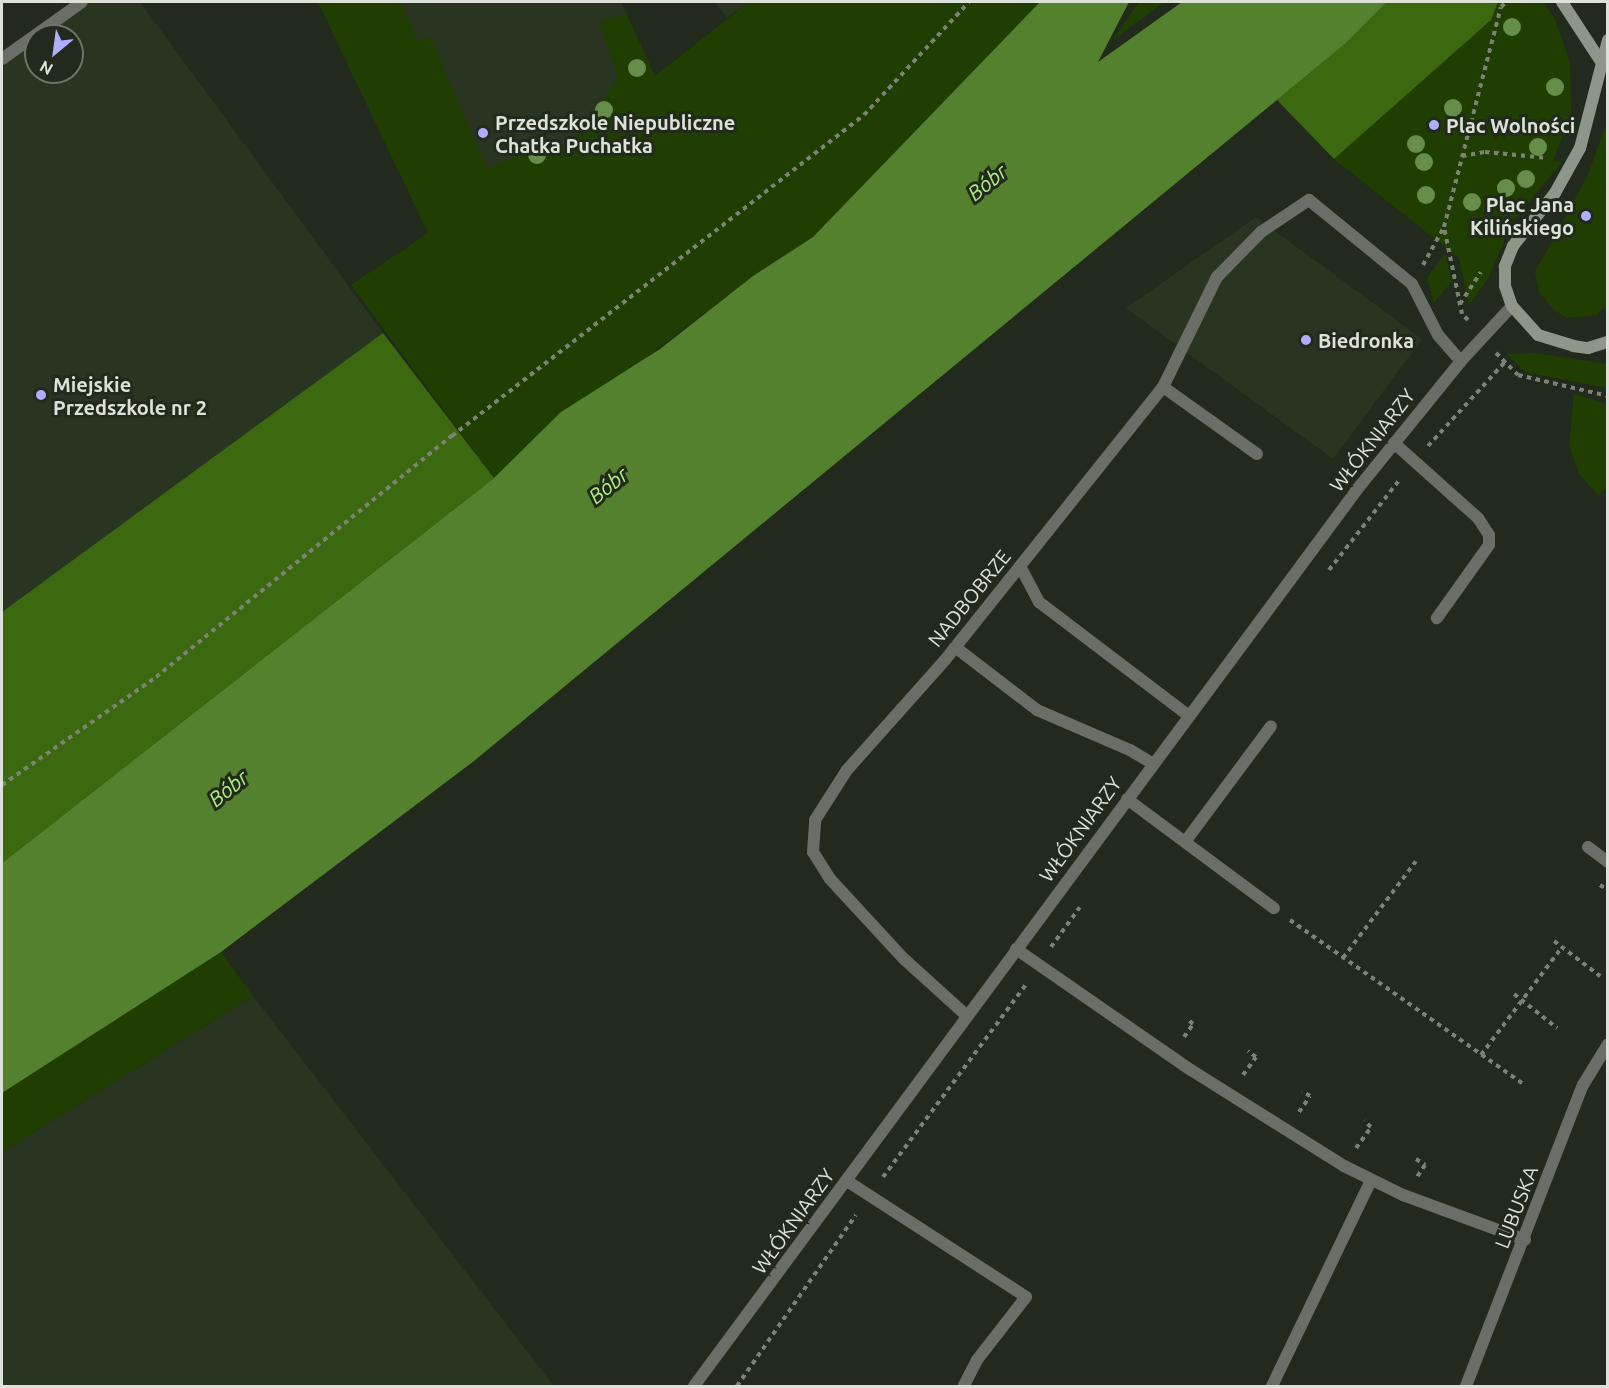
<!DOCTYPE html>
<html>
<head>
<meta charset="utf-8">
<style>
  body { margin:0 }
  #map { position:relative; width:1609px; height:1388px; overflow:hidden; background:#212a1c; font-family:Ubuntu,sans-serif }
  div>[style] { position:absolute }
  .built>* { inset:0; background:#293521 }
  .green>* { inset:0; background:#203e01 }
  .forest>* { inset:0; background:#3c680f }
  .water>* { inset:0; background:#53812e }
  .path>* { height:4px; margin-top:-2px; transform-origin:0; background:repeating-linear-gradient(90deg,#7b8376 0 4.5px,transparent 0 9px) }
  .lane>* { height:12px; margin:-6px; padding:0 6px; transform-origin:6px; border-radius:6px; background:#696e66 }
  .street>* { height:12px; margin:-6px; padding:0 6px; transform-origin:6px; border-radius:6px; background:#696e66 }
  .secondary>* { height:12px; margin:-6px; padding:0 6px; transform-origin:6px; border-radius:6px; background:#8e968a }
  .trees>* { width:18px; height:18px; margin:-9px; border-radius:50%; background:#678d4b }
  .dots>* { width:16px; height:16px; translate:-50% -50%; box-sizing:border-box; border:3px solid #212a1c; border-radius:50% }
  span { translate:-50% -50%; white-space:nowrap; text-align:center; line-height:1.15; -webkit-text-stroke:6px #212a1c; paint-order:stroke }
  .poi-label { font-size:20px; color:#dce2d8; font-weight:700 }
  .left { translate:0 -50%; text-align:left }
  .right { translate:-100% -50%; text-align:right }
  .street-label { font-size:20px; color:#dce2d8 }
  .water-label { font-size:21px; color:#b0ef82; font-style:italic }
  .frame { position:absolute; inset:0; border:3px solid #dce2d8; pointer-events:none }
  .north { position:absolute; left:24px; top:24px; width:60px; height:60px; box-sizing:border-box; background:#212a1c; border:2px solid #6c7467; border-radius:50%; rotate:209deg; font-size:16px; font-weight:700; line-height:24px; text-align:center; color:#dce2d8 }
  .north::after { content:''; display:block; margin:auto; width:21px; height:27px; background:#aeaefb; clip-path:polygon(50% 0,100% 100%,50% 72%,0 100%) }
</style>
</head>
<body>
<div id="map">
  <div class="built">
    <i style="clip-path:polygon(evenodd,84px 2px,140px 2px,383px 333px,2px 612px,2px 59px,84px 2px,36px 36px,72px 36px,72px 72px,36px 72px,36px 36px)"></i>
    <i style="clip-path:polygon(318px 2px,621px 2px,655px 76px,562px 154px,428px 233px)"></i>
    <i style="clip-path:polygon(714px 2px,749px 2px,727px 18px)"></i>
    <i style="clip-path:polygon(1256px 217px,1422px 339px,1333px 459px,1126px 308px)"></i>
    <i style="clip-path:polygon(253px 996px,554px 1386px,2px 1386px,2px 1152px)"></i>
  </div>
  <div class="green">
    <i style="clip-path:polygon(318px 2px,401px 2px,417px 41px,430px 36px,487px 169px,550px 142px,556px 154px,591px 121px,618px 76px,599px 22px,626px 13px,655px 76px,749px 2px,1040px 2px,813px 237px,753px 276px,525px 450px,494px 478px,351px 285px,428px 233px)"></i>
    <i style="clip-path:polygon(1139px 2px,1164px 2px,1112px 41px)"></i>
    <i style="clip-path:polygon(1498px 2px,1543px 2px,1554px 17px,1570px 62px,1571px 113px,1553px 161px,1562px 162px,1511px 224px,1489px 277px,1469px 305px,1459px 258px,1334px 159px,1491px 20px)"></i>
    <i style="clip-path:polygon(1607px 122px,1607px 306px,1596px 315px,1567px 318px,1554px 310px,1539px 292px,1535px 272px,1587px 177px)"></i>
    <i style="clip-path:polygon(1445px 253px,1452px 281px,1434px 303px,1427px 278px)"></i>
    <i style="clip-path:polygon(1535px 353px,1607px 364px,1607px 388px,1525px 372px,1507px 354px)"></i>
    <i style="clip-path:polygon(1574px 394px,1607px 404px,1607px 486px,1598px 495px,1579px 474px,1569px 445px)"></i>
    <i style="clip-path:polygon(221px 952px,253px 996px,2px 1152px,2px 1093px)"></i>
  </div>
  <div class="forest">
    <i style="clip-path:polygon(1387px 2px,1498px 2px,1491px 20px,1334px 159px,1277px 100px,1345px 44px)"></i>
    <i style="clip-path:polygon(383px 333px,494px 478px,2px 863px,2px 612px)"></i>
  </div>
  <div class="water">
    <i style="clip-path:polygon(1040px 2px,1129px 2px,1098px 62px,1182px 2px,1387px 2px,1345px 44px,474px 761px,221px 952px,2px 1093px,2px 863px,494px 478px,561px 412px,660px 349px,753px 276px,813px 237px)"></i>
  </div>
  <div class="path">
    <i style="left:1462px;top:156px;width:23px;rotate:-10deg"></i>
    <i style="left:1485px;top:152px;width:63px;rotate:5.4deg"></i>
    <i style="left:1423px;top:265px;width:43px;rotate:-61.1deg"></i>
    <i style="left:1460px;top:304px;width:38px;rotate:-57deg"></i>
    <i style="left:1468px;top:320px;width:8px;rotate:-135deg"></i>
    <i style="left:1462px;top:314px;width:89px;rotate:-101.7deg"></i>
    <i style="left:1444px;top:227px;width:227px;rotate:-75.5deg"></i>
    <i style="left:1501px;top:7px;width:7px;rotate:-45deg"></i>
    <i style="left:1496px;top:353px;width:31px;rotate:45deg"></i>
    <i style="left:1518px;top:375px;width:92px;rotate:13.1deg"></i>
    <i style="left:1428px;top:446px;width:114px;rotate:-47.5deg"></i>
    <i style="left:1329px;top:570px;width:115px;rotate:-52deg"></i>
    <i style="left:2px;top:785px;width:188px;rotate:-35deg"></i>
    <i style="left:156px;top:677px;width:382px;rotate:-39.2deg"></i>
    <i style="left:452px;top:436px;width:522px;rotate:-37.92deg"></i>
    <i style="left:864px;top:115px;width:154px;rotate:-47.1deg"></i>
    <i style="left:1600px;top:885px;width:9px;rotate:32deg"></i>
    <i style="left:1290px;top:920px;width:285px;rotate:35.1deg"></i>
    <i style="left:1554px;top:941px;width:58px;rotate:37.3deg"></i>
    <i style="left:1051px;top:947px;width:49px;rotate:-54.1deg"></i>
    <i style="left:1343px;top:958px;width:121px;rotate:-53deg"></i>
    <i style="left:1514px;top:994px;width:55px;rotate:38.3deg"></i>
    <i style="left:1184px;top:1037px;width:16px;rotate:-55deg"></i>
    <i style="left:1193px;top:1024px;width:9px;rotate:-139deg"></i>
    <i style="left:1481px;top:1055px;width:135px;rotate:-53.1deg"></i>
    <i style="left:1243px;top:1075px;width:22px;rotate:-54deg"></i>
    <i style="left:1256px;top:1057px;width:10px;rotate:-143deg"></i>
    <i style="left:1299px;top:1112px;width:19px;rotate:-55deg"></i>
    <i style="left:1310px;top:1096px;width:9px;rotate:-148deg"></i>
    <i style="left:1356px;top:1148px;width:26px;rotate:-54deg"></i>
    <i style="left:1371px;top:1127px;width:9px;rotate:-139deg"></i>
    <i style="left:1416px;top:1159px;width:11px;rotate:34deg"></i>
    <i style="left:1425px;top:1165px;width:14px;rotate:124deg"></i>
    <i style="left:883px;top:1177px;width:242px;rotate:-53.4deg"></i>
    <i style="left:737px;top:1386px;width:208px;rotate:-55.2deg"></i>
  </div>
  <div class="lane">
    <i style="left:1394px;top:443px;width:113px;rotate:41.8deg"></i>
    <i style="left:1478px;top:518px;width:20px;rotate:57deg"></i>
    <i style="left:1489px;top:535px;width:10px;rotate:90deg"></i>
    <i style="left:1489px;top:545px;width:90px;rotate:125.5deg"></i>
    <i style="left:1257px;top:454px;width:115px;rotate:-144.5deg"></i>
    <i style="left:1163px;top:387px;width:123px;rotate:-63.9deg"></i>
    <i style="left:1217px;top:277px;width:63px;rotate:-45.6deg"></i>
    <i style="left:1261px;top:232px;width:58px;rotate:-33.7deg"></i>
    <i style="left:1309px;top:200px;width:133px;rotate:39.2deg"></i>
    <i style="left:1412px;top:284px;width:57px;rotate:63deg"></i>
    <i style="left:1438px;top:335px;width:35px;rotate:49deg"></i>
    <i style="left:1020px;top:566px;width:41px;rotate:62.2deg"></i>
    <i style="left:1039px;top:602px;width:188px;rotate:37.2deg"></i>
    <i style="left:955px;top:647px;width:103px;rotate:37.5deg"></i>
    <i style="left:1037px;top:710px;width:101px;rotate:23.3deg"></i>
    <i style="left:1130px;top:750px;width:27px;rotate:31deg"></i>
    <i style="left:1127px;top:799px;width:183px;rotate:36.6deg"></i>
    <i style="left:1185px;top:842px;width:144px;rotate:-53.4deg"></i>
    <i style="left:1588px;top:847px;width:25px;rotate:37deg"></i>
    <i style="left:847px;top:1181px;width:213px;rotate:32.9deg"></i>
    <i style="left:1026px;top:1297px;width:80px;rotate:127.9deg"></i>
    <i style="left:977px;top:1360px;width:29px;rotate:117deg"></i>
    <i style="left:1272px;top:1386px;width:229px;rotate:-64.3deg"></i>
  </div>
  <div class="street">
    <i style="left:2px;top:59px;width:98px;rotate:-35.5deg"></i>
    <i style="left:1016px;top:949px;width:213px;rotate:34.7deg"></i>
    <i style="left:1191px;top:1070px;width:181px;rotate:32.1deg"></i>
    <i style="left:1344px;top:1166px;width:66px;rotate:26.2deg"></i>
    <i style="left:1403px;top:1195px;width:130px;rotate:20.2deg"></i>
    <i style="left:967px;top:1016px;width:86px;rotate:-137.8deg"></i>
    <i style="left:903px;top:958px;width:108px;rotate:-132.7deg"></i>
    <i style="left:830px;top:879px;width:32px;rotate:-122deg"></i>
    <i style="left:813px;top:852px;width:32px;rotate:-86deg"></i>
    <i style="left:815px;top:820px;width:59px;rotate:-57.4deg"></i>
    <i style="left:847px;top:770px;width:147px;rotate:-48.3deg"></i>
    <i style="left:945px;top:660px;width:349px;rotate:-51.4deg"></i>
    <i style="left:694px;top:1386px;width:1118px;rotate:-53.51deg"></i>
    <i style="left:1359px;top:487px;width:162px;rotate:-51deg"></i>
    <i style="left:1461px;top:361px;width:75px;rotate:-47.2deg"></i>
    <i style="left:1466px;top:1386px;width:323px;rotate:-68.8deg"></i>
    <i style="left:1583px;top:1085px;width:48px;rotate:-58.6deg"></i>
  </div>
  <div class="secondary">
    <i style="left:1562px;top:2px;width:69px;rotate:56.8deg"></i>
    <i style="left:1608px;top:40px;width:112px;rotate:104.5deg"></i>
    <i style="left:1580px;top:148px;width:51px;rotate:119.1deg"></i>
    <i style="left:1555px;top:193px;width:68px;rotate:128.4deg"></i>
    <i style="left:1513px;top:246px;width:22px;rotate:112deg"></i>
    <i style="left:1505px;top:266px;width:20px;rotate:90deg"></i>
    <i style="left:1505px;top:286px;width:21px;rotate:71deg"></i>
    <i style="left:1512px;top:306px;width:39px;rotate:48deg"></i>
    <i style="left:1538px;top:335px;width:37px;rotate:17deg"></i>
    <i style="left:1573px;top:346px;width:15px;rotate:8deg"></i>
    <i style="left:1588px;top:348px;width:21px;rotate:-17deg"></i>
  </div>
  <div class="trees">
    <i style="left:1512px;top:27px"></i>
    <i style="left:637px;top:68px"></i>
    <i style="left:1555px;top:87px"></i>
    <i style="left:1453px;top:108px"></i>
    <i style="left:604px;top:110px"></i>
    <i style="left:1416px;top:144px"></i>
    <i style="left:1538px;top:147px"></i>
    <i style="left:537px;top:155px"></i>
    <i style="left:1424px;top:162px"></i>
    <i style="left:1526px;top:179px"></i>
    <i style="left:1506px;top:188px"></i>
    <i style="left:1426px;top:195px"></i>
    <i style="left:1472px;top:202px"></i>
  </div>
  <div class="dots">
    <i style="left:1434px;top:125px;background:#aeaefb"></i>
    <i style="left:483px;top:133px;background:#aeaefb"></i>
    <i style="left:1586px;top:216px;background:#aeaefb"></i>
    <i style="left:1306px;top:340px;background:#aeaefb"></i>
    <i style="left:41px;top:395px;background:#aeaefb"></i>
  </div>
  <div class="poi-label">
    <span class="left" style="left:495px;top:134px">Przedszkole Niepubliczne<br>Chatka Puchatka</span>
    <span class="left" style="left:1446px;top:125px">Plac Wolności</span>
    <span class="right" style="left:1574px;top:216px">Plac Jana<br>Kilińskiego</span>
    <span class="left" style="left:1318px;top:340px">Biedronka</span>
    <span class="left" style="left:53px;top:396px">Miejskie<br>Przedszkole nr 2</span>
  </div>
  <div class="street-label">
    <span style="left:1372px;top:440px;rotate:-52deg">WŁÓKNIARZY</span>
    <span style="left:969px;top:598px;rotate:-51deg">NADBOBRZE</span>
    <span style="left:1080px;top:829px;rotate:-54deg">WŁÓKNIARZY</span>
    <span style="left:1516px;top:1207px;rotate:-69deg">LUBUSKA</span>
    <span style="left:793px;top:1221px;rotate:-54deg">WŁÓKNIARZY</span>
  </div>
  <div class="water-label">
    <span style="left:987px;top:182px;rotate:-39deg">Bóbr</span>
    <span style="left:608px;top:485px;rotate:-39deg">Bóbr</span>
    <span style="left:228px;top:788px;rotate:-39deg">Bóbr</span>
  </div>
  <div class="frame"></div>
  <div class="north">N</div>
</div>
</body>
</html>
